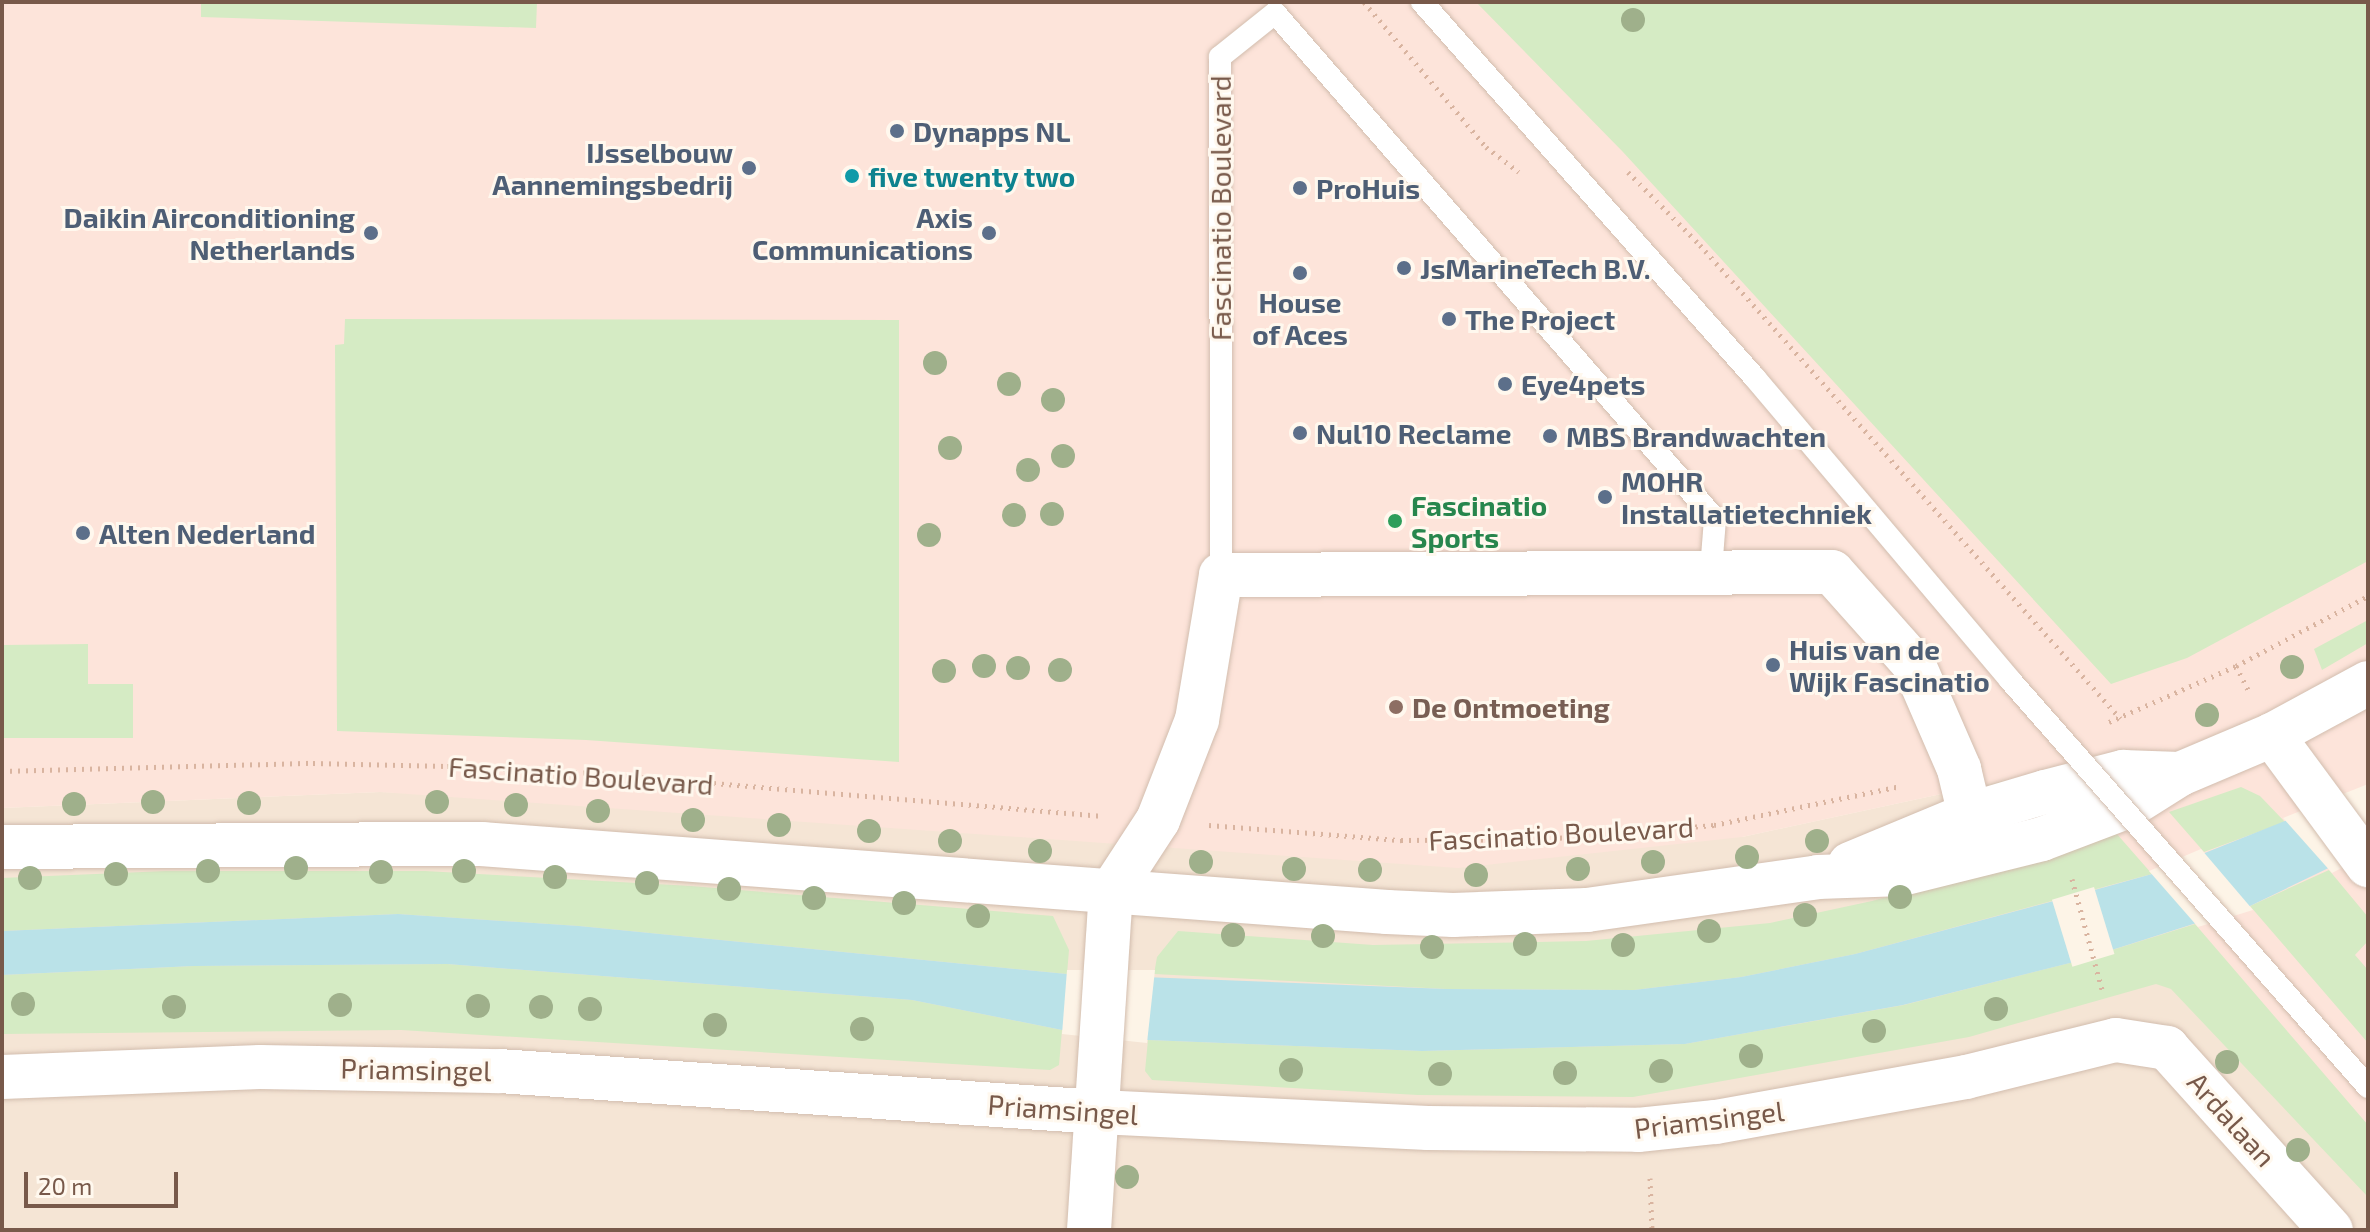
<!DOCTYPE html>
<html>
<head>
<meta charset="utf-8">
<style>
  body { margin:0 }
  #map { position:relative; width:2370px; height:1232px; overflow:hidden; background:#fdf4e7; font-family:"Exo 2",sans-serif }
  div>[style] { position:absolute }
  .residential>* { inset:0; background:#f5e5d5 }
  .commercial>* { inset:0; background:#fde4da }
  .green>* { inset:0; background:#d5ebc4 }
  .water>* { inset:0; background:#bae2e8 }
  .pier>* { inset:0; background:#fdf4e7; transform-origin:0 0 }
  .path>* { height:5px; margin-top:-2.5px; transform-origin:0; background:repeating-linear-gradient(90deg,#d9b4a0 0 2px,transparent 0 8px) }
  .roads { filter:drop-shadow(0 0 2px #d2bdae) drop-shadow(0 0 2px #d2bdae) }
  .service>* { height:22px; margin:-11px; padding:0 11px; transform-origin:11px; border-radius:11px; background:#fff }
  .minor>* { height:44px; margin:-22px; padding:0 22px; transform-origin:22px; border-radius:22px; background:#fff }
  .tertiary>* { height:44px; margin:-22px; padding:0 22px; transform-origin:22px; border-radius:22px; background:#fff }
  .bridges { filter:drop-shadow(0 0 2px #d2bdae) drop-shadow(0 0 2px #d2bdae) }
  .service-bridge>* { height:22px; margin:-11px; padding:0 11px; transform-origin:11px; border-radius:11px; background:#fff }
  .trees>* { width:24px; height:24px; margin:-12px; border-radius:50%; background:#9fb08b }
  .dots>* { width:22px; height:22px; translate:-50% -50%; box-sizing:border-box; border:4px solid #fff8ee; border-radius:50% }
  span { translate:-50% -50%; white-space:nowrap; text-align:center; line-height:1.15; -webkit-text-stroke:6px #fff8ee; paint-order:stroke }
  .service-label { font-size:28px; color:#4e5e75; font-weight:700 }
  .left { translate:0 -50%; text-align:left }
  .right { translate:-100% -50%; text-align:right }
  .culture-label { font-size:28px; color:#0d838f; font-weight:700 }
  .street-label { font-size:28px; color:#78594a }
  .leisure-label { font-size:28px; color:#27864d; font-weight:700 }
  .education-label { font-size:28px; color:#785e54; font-weight:700 }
  .frame { position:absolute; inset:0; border:4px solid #78594a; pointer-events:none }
  .scale { position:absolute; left:24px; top:1172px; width:154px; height:36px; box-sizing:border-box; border:4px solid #78594a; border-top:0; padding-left:10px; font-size:24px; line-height:28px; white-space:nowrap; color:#78594a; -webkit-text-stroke:6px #fff8ee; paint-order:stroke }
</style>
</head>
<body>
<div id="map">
  <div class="residential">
    <i style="clip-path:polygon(2006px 780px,2368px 1178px,2368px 1230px,2px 1230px,2px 808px,380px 792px,1742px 837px)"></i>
  </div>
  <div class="commercial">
    <i style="clip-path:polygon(2px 2px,2368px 2px,2368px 1178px,2006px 780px,1742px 837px,1458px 868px,380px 792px,2px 808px)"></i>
  </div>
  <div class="green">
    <i style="clip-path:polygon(201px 2px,537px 2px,536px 28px,201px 17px)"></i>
    <i style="clip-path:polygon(1476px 2px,2368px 2px,2368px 561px,2187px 658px,2111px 684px,1623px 152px)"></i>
    <i style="clip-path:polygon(345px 319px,899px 320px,899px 762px,586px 740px,337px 731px,335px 345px,344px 344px)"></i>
    <i style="clip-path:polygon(2368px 620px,2368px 643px,2322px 670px,2314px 649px)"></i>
    <i style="clip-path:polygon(88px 644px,88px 684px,133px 684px,133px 738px,2px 738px,2px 645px)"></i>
    <i style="clip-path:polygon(2241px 787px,2260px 796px,2285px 822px,2204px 852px,2169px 812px)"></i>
    <i style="clip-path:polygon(2116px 833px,2152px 874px,1855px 954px,1741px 977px,1634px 990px,1447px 989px,1154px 974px,1157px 957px,1178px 931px,1373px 945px,1586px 941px,1770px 923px,1872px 901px)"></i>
    <i style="clip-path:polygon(2329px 870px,2368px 917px,2368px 941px,2355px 955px,2368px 970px,2368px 1043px,2250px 906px)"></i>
    <i style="clip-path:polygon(166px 871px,425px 871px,691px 886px,1053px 916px,1069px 950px,1067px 974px,579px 926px,398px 914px,2px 931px,2px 878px)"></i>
    <i style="clip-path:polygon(2195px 924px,2368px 1125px,2368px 1197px,2171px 989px,2156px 984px,1969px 1037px,1633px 1097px,1418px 1095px,1152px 1080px,1145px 1071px,1148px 1040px,1422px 1051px,1685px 1044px,1904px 1005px,2074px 962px)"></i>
    <i style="clip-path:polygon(447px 964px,912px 1000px,1062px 1030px,1059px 1065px,1050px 1070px,401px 1030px,2px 1034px,2px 975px,194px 966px)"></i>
  </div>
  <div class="water">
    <i style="clip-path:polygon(2368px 788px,2368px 849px,2250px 906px,2074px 962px,1903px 1005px,1685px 1044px,1422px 1051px,1148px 1040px,1062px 1030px,912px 1000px,447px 964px,194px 966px,2px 975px,2px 931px,398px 914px,579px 926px,1067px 974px,1447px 989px,1634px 990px,1741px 977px,1855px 954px,2091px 891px,2152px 874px)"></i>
  </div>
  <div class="pier">
    <i style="clip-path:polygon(2368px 784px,2368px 854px,2332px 873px,2283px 818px)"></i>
    <i style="clip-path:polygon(2201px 849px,2253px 910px,2198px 927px,2149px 871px)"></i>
    <i style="left:2094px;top:887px;width:70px;height:44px;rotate:73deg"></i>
    <i style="clip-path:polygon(1067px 970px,1155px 970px,1147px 1043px,1062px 1034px)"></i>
  </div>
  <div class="path">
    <i style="left:1364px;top:2px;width:189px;rotate:49.9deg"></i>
    <i style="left:1486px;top:147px;width:41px;rotate:37.1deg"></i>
    <i style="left:1628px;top:172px;width:103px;rotate:45.4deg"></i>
    <i style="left:1700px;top:245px;width:633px;rotate:48.4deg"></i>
    <i style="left:2236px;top:666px;width:28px;rotate:63deg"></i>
    <i style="left:2109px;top:722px;width:139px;rotate:-23.8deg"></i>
    <i style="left:2236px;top:666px;width:149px;rotate:-27.9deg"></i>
    <i style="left:2px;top:771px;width:311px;rotate:-1.5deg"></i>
    <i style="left:313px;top:763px;width:134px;rotate:1.3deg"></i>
    <i style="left:447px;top:766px;width:147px;rotate:2.7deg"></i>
    <i style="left:594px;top:773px;width:511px;rotate:4.83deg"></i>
    <i style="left:1209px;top:825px;width:193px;rotate:4.5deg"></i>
    <i style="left:1401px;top:840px;width:143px;rotate:-0.4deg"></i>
    <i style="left:1544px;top:839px;width:171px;rotate:-4.7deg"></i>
    <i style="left:1714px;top:825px;width:191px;rotate:-11.8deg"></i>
    <i style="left:2072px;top:879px;width:118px;rotate:74.8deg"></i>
    <i style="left:1650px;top:1178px;width:52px;rotate:87.8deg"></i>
  </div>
  <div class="roads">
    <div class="service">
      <i style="left:1221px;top:575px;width:518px;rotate:-90.11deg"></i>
      <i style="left:1220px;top:57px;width:70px;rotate:-38.7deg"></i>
      <i style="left:1275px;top:13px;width:671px;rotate:48.99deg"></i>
      <i style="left:1715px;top:519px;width:51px;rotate:94.5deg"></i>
    </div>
    <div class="minor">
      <i style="left:2272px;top:735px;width:162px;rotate:53.6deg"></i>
      <i style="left:2px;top:1077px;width:258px;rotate:-2.2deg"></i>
      <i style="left:260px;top:1067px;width:239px;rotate:1deg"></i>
      <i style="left:499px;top:1071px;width:601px;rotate:3.91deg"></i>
      <i style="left:1099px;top:1112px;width:329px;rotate:2.8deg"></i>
      <i style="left:1428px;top:1128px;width:210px;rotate:0.5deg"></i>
      <i style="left:1638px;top:1130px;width:78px;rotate:-5.9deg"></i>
      <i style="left:1716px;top:1122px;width:254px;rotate:-10.2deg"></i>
      <i style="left:1966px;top:1077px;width:154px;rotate:-13.9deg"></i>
      <i style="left:2116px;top:1040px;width:52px;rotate:8.9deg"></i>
      <i style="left:2167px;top:1048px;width:245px;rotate:48deg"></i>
      <i style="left:1089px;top:1230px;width:339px;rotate:-86.3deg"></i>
      <i style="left:1111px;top:892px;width:86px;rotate:-56.9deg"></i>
      <i style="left:1158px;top:820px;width:107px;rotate:-68.7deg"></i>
      <i style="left:1197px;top:720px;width:147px;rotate:-80.6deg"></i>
      <i style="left:1221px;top:575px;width:611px;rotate:-0.28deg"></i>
      <i style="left:1832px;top:572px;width:122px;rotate:48.3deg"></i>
      <i style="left:1913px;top:663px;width:116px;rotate:66.5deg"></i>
      <i style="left:1959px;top:769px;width:86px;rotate:76.6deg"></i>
    </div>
    <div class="tertiary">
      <i style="left:2px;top:847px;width:479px;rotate:-0.4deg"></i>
      <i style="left:481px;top:844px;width:909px;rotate:4.29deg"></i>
      <i style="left:1387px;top:912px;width:66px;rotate:2.6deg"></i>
      <i style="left:1453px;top:915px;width:134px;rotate:-2.1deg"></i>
      <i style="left:1587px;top:910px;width:233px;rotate:-8.1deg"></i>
      <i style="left:1818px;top:877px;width:84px;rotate:-2deg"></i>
      <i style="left:1902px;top:874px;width:144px;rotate:-14deg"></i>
      <i style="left:2042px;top:839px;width:93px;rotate:-20.8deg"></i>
      <i style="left:2129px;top:806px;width:60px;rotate:-32.1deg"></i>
      <i style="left:2180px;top:774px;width:100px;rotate:-23deg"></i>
      <i style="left:2272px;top:735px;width:109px;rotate:-28.4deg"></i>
      <i style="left:1850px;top:864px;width:131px;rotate:-22.5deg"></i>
      <i style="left:1971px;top:814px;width:77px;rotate:-16.6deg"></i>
      <i style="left:2045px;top:792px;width:81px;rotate:-14.4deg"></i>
      <i style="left:2123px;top:772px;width:57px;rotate:2deg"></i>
    </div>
  </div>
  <div class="bridges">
    <div class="service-bridge">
      <i style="left:1422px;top:2px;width:502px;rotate:48.47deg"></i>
      <i style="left:1755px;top:378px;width:395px;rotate:49.8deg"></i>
      <i style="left:2010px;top:680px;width:542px;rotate:48.66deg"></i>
    </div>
  </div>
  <div class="trees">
    <i style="left:1633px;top:20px"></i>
    <i style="left:935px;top:363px"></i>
    <i style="left:1009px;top:384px"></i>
    <i style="left:1053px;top:400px"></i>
    <i style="left:950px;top:448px"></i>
    <i style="left:1063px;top:456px"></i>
    <i style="left:1028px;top:470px"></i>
    <i style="left:1052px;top:514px"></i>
    <i style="left:1014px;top:515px"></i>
    <i style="left:929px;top:535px"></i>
    <i style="left:984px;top:666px"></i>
    <i style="left:2292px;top:667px"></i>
    <i style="left:1018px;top:668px"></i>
    <i style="left:1060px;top:670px"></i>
    <i style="left:944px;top:671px"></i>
    <i style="left:2207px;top:715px"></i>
    <i style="left:153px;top:802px"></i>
    <i style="left:437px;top:802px"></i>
    <i style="left:249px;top:803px"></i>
    <i style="left:74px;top:804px"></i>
    <i style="left:516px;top:805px"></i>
    <i style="left:598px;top:811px"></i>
    <i style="left:693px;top:820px"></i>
    <i style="left:779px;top:825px"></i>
    <i style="left:869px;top:831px"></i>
    <i style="left:950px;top:841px"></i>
    <i style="left:1817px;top:841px"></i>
    <i style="left:1040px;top:851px"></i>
    <i style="left:1747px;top:857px"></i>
    <i style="left:1201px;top:862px"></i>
    <i style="left:1653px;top:862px"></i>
    <i style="left:296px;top:868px"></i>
    <i style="left:1294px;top:869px"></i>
    <i style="left:1578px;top:869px"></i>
    <i style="left:1370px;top:870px"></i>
    <i style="left:208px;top:871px"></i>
    <i style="left:464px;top:871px"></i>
    <i style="left:381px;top:872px"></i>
    <i style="left:116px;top:874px"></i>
    <i style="left:1476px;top:875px"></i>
    <i style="left:555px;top:877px"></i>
    <i style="left:30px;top:878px"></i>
    <i style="left:647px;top:883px"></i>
    <i style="left:729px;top:889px"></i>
    <i style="left:1900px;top:897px"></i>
    <i style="left:814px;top:898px"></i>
    <i style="left:904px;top:903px"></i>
    <i style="left:1805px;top:915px"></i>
    <i style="left:978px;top:916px"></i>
    <i style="left:1709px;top:931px"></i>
    <i style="left:1233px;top:935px"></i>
    <i style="left:1323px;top:936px"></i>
    <i style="left:1525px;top:944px"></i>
    <i style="left:1623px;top:945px"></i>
    <i style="left:1432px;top:947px"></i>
    <i style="left:23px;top:1004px"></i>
    <i style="left:340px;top:1005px"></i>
    <i style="left:478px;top:1006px"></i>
    <i style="left:174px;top:1007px"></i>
    <i style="left:541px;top:1007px"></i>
    <i style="left:590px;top:1009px"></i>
    <i style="left:1996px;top:1009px"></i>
    <i style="left:715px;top:1025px"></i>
    <i style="left:862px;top:1029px"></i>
    <i style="left:1874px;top:1031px"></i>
    <i style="left:1751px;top:1056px"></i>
    <i style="left:2227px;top:1062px"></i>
    <i style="left:1291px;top:1070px"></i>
    <i style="left:1661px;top:1071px"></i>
    <i style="left:1565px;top:1073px"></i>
    <i style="left:1440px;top:1074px"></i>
    <i style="left:2298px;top:1150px"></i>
    <i style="left:1127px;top:1177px"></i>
  </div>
  <div class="dots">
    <i style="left:897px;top:131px;background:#5c6f8a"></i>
    <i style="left:749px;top:168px;background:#5c6f8a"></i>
    <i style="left:852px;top:176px;background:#0f9aa8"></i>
    <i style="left:1300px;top:188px;background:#5c6f8a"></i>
    <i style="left:371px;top:233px;background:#5c6f8a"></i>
    <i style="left:989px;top:233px;background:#5c6f8a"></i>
    <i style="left:1404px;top:268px;background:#5c6f8a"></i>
    <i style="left:1300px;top:273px;background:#5c6f8a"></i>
    <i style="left:1449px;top:319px;background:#5c6f8a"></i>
    <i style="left:1505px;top:384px;background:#5c6f8a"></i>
    <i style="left:1300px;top:433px;background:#5c6f8a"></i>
    <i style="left:1550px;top:436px;background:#5c6f8a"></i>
    <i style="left:1605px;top:497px;background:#5c6f8a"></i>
    <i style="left:1395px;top:521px;background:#2e9e5b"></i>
    <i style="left:83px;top:533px;background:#5c6f8a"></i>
    <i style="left:1773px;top:665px;background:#5c6f8a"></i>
    <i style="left:1396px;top:707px;background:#8d6e63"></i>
  </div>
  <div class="service-label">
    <span class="left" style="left:913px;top:131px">Dynapps NL</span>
    <span class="right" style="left:733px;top:168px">IJsselbouw<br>Aannemingsbedrij</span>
    <span class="left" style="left:1316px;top:188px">ProHuis</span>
    <span class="right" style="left:355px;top:233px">Daikin Airconditioning<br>Netherlands</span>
    <span class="right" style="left:973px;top:233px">Axis<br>Communications</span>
    <span class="left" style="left:1420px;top:268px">JsMarineTech B.V.</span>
    <span style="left:1300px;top:318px">House<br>of Aces</span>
    <span class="left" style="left:1465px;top:319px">The Project</span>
    <span class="left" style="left:1521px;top:384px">Eye4pets</span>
    <span class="left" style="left:1316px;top:433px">Nul10 Reclame</span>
    <span class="left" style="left:1566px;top:436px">MBS Brandwachten</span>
    <span class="left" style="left:1621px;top:497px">MOHR<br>Installatietechniek</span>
    <span class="left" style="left:99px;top:533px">Alten Nederland</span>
    <span class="left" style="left:1789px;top:665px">Huis van de<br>Wijk Fascinatio</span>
  </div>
  <div class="culture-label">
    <span class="left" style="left:868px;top:176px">five twenty two</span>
  </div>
  <div class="street-label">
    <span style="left:1220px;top:208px;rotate:-90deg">Fascinatio Boulevard</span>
    <span style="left:581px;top:775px;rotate:4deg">Fascinatio Boulevard</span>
    <span style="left:1561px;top:833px;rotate:-3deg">Fascinatio Boulevard</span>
    <span style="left:416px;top:1069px;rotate:1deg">Priamsingel</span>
    <span style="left:1063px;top:1109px;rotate:4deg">Priamsingel</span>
    <span style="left:1709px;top:1119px;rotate:-7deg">Priamsingel</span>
    <span style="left:2232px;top:1119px;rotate:48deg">Ardalaan</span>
  </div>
  <div class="leisure-label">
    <span class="left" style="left:1411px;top:521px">Fascinatio<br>Sports</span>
  </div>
  <div class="education-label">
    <span class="left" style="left:1412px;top:707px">De Ontmoeting</span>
  </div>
  <div class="frame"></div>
  <div class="scale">20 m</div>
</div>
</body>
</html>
